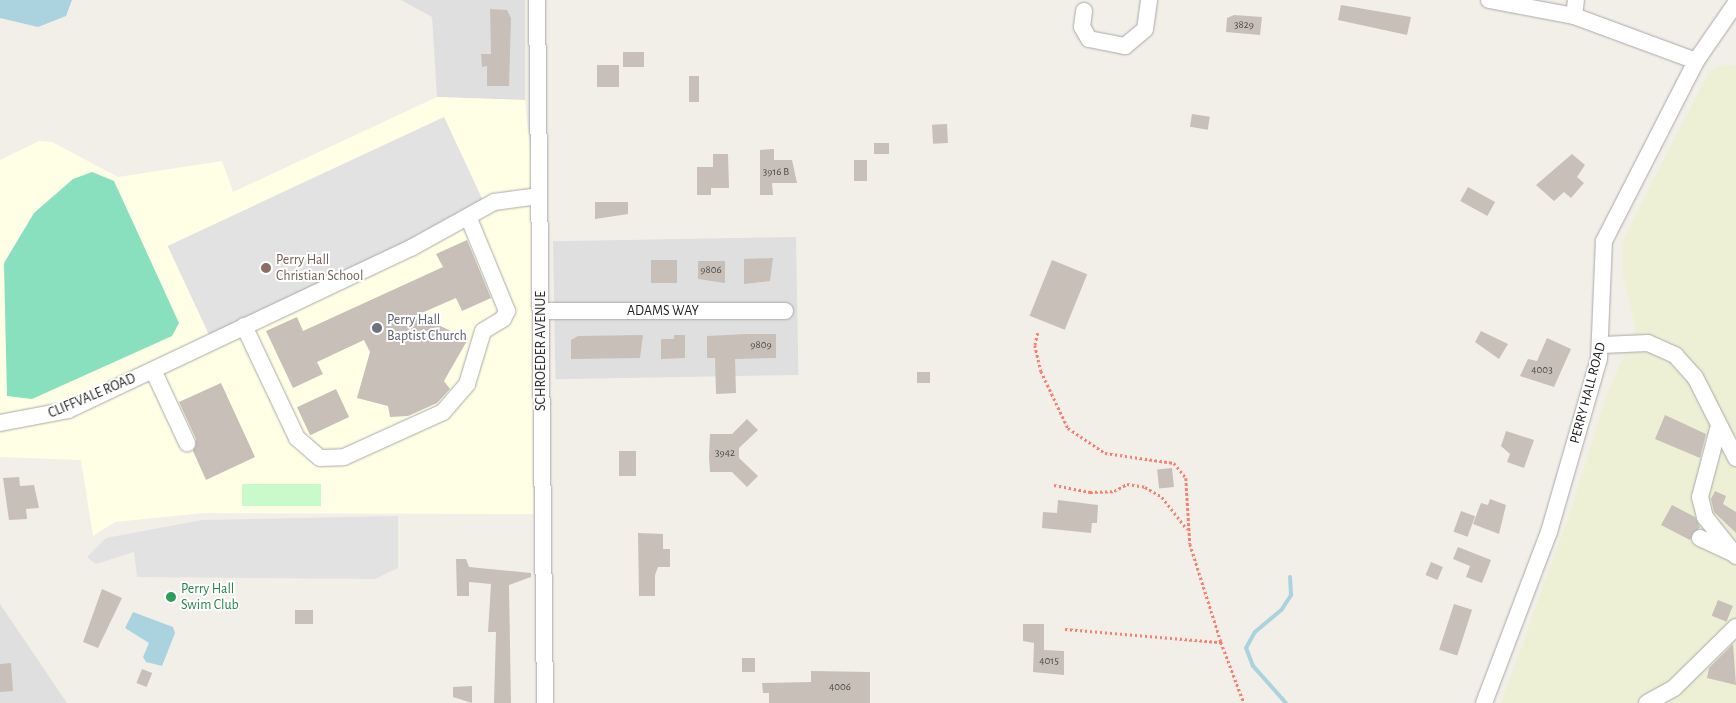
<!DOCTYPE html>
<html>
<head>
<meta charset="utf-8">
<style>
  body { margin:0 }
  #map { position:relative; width:1736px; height:703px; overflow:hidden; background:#f2efe9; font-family:"Alegreya Sans",sans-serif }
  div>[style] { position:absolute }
  .residential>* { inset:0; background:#e0dfdf; transform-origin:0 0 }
  .education>* { inset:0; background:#ffffe5 }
  .farmland>* { inset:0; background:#eef0d5 }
  .park>* { inset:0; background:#c8facc; transform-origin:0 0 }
  .pitch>* { inset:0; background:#88e0be }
  .parking>* { inset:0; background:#e2e2e2; transform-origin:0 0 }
  .water>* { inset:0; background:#aad3df }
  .stream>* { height:4px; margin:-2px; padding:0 2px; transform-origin:2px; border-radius:2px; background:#aad3df }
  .building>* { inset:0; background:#c7bfb8; transform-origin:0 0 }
  .path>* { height:2.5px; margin-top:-1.25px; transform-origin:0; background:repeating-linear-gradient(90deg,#fa8072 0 2.5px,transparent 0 5px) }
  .roads { filter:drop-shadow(0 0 1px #a9a9a9) drop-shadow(0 0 1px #a9a9a9) }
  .minor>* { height:16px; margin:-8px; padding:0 8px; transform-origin:8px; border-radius:8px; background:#fff }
  .dots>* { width:14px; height:14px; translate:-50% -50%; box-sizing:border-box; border:2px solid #fff; border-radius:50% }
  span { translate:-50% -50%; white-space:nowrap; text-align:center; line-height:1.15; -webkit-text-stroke:4px #fff; paint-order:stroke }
  .number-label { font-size:11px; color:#4b4948 }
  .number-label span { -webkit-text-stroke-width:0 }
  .education-label { font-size:14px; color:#785e54 }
  .left { translate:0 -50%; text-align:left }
  .street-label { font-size:14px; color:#222 }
  .worship-label { font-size:14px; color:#5b616d }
  .leisure-label { font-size:14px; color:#27864d }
</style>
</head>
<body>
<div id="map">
  <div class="residential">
    <i style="clip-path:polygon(401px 0,525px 0,525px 100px,437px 97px,432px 17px)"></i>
    <i style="left:796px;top:237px;width:138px;height:243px;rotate:89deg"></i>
    <i style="clip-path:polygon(0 604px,67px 703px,0 703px)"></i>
  </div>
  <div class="education">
    <i style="clip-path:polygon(437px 97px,525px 100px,532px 174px,533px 514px,204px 513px,115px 522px,93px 536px,81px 460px,0 457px,0 160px,39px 141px,52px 142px,118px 177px,222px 161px,233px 192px)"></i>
  </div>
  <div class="farmland">
    <i style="clip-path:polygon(1724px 64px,1736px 66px,1736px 703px,1501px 703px,1573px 503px,1607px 393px,1636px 329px,1623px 278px,1623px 240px,1708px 73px)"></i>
  </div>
  <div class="park">
    <i style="left:321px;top:484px;width:22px;height:79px;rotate:90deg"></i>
  </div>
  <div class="pitch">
    <i style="clip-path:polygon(92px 172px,114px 181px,179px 323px,172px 336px,32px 399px,7px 396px,4px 263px,34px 213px,73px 179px)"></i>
  </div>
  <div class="parking">
    <i style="left:444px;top:117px;width:98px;height:305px;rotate:65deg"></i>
    <i style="clip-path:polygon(398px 516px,398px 568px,375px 579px,137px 577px,134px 552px,96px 564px,87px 557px,106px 538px,202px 520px)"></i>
  </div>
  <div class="water">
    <i style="clip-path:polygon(0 0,72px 0,66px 16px,38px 27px,0 18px)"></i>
    <i style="clip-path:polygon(133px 612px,173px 627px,175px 633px,162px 666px,146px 662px,143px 657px,149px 643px,125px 628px)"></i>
  </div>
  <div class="stream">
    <i style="left:1286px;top:703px;width:50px;rotate:-131.7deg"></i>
    <i style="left:1253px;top:666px;width:19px;rotate:-111deg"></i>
    <i style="left:1246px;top:648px;width:18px;rotate:-61deg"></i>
    <i style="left:1255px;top:632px;width:35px;rotate:-40deg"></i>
    <i style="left:1282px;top:609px;width:17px;rotate:-57deg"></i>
    <i style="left:1291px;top:595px;width:18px;rotate:-93deg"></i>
  </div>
  <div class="building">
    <i style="clip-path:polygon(1341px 5px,1411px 17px,1407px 35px,1338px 20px)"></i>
    <i style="clip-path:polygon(490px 9px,507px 10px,511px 18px,509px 86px,487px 86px,487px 66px,482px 67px,481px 54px,491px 54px)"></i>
    <i style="clip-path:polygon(1234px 15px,1262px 17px,1260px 35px,1226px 32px,1227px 18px)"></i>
    <i style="left:623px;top:52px;width:21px;height:15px"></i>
    <i style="left:597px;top:65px;width:22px;height:22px"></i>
    <i style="left:689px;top:76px;width:10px;height:26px"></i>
    <i style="left:1192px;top:114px;width:18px;height:13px;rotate:9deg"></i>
    <i style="left:947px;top:124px;width:19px;height:15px;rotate:87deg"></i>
    <i style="left:874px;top:143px;width:15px;height:11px"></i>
    <i style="clip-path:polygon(774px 149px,774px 160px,792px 160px,797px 183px,772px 183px,773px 195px,760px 195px,760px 150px)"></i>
    <i style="clip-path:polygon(713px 154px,728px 154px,729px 188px,711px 188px,711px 195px,697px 195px,697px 167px,713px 167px)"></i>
    <i style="clip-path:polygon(1572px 154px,1585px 165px,1577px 177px,1584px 183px,1571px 198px,1564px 192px,1554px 201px,1536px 185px)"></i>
    <i style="left:854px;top:160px;width:13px;height:21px"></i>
    <i style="left:1468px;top:187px;width:31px;height:16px;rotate:29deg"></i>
    <i style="clip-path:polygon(595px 202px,628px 202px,628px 214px,595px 219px)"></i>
    <i style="clip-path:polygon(467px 240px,491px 298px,462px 311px,456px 298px,417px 315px,468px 339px,444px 381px,450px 389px,437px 403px,408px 416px,390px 417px,388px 406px,357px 398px,370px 352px,364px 340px,317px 362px,323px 374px,293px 388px,266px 331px,297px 317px,303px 331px,443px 267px,436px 254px)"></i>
    <i style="clip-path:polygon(773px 258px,770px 281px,744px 284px,744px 259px)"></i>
    <i style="left:651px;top:260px;width:26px;height:23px"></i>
    <i style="left:1052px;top:260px;width:38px;height:60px;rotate:22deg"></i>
    <i style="clip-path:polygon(698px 261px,725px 261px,725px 283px,698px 279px)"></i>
    <i style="clip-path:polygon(1481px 331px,1508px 344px,1499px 359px,1475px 342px)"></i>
    <i style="clip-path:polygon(746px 334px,776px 334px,776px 358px,735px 359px,736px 393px,716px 394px,715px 358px,707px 358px,707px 336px)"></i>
    <i style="clip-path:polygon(643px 335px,640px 358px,571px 359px,571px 340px,578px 336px)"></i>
    <i style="clip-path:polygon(674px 335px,685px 335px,685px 358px,661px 359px,661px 339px,674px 339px)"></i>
    <i style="clip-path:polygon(1547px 338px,1571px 349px,1554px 387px,1520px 376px,1528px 359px,1537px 361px)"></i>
    <i style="left:917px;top:372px;width:13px;height:11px"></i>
    <i style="clip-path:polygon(221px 383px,255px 457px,206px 480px,193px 451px,196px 439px,179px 402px)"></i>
    <i style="left:336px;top:389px;width:31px;height:43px;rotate:65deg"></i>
    <i style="clip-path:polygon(1665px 415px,1706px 434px,1700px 458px,1655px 439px)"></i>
    <i style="clip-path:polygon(747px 419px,758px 430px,739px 448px,739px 458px,758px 476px,747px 487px,732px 472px,710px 472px,709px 457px,710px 434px,732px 434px)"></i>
    <i style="clip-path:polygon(1506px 431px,1534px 440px,1524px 468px,1507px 462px,1510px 454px,1501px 446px)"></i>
    <i style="left:619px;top:451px;width:17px;height:25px"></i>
    <i style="left:1172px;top:468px;width:19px;height:15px;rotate:84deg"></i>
    <i style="clip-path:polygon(19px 477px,20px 486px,34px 485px,39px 508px,26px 509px,27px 519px,9px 520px,3px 478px)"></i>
    <i style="clip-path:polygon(1715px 491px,1726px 496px,1723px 504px,1736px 512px,1736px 533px,1714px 512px,1711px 499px)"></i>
    <i style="clip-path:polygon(1490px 499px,1506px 505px,1499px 534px,1473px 524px,1481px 503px,1488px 505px)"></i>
    <i style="clip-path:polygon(1058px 500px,1098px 505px,1097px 523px,1092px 523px,1091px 533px,1042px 528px,1043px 512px,1057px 513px)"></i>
    <i style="clip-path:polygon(1672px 505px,1695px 517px,1700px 527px,1690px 540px,1661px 525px)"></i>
    <i style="left:1461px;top:511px;width:15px;height:22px;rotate:20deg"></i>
    <i style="clip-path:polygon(638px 533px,663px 534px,663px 549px,670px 549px,670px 567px,658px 567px,655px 575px,655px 596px,639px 596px)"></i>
    <i style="clip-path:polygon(1458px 547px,1491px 560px,1482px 583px,1466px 577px,1470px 566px,1453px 559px)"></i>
    <i style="clip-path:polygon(456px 559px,466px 559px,469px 567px,531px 573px,531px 577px,509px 585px,511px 703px,494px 703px,496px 632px,488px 632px,491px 584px,469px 582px,469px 596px,457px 596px)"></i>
    <i style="left:1431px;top:562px;width:13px;height:14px;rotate:23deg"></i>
    <i style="clip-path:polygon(102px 589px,122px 598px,98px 648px,83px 642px)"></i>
    <i style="left:1718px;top:600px;width:16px;height:17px;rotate:22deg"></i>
    <i style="left:1454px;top:604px;width:19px;height:48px;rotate:18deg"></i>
    <i style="left:295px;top:610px;width:18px;height:14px"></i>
    <i style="clip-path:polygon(1023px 624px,1044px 624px,1044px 650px,1064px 651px,1064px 675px,1033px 672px,1034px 643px,1023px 641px)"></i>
    <i style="clip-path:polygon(1733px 644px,1736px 685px,1707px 678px,1709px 668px)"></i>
    <i style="left:742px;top:658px;width:13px;height:14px"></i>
    <i style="clip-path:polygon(11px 663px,13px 691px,0 692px,0 664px)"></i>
    <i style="left:142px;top:669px;width:11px;height:15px;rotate:22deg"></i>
    <i style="clip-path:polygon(811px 671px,870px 672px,870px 703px,769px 703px,769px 693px,763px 693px,762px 683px,811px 682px)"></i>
    <i style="clip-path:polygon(472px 686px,472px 703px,453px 697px,453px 687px)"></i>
  </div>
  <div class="path">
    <i style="left:1038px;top:333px;width:12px;rotate:104deg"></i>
    <i style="left:1035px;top:345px;width:27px;rotate:77deg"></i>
    <i style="left:1041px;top:371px;width:63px;rotate:64.7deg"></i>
    <i style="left:1068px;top:428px;width:45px;rotate:34deg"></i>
    <i style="left:1105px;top:453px;width:70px;rotate:8.2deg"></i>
    <i style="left:1174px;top:463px;width:19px;rotate:51deg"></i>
    <i style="left:1186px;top:478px;width:66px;rotate:86.5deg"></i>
    <i style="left:1190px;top:544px;width:103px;rotate:72.4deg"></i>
    <i style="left:1054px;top:485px;width:37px;rotate:11deg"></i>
    <i style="left:1090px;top:492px;width:24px;rotate:-2deg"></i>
    <i style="left:1114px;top:491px;width:15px;rotate:-28deg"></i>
    <i style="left:1127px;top:484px;width:18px;rotate:9deg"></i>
    <i style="left:1145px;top:487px;width:20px;rotate:30deg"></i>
    <i style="left:1162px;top:497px;width:41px;rotate:52deg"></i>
    <i style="left:1065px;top:629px;width:157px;rotate:4.8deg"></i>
    <i style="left:1221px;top:642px;width:65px;rotate:69.3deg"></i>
  </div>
  <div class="roads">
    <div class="minor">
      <i style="left:537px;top:0;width:703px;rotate:89.35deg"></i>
      <i style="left:1489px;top:0;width:86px;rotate:10.7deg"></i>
      <i style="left:1574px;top:16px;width:130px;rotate:20.2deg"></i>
      <i style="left:1084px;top:11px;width:16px;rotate:97deg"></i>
      <i style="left:1082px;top:27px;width:14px;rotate:60deg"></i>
      <i style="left:1089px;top:39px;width:37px;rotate:11deg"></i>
      <i style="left:1125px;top:46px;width:26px;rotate:-40deg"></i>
      <i style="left:1145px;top:29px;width:29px;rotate:-82deg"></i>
      <i style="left:1574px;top:16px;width:16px;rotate:-83deg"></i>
      <i style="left:541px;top:311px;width:244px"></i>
      <i style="left:244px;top:326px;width:124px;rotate:64.7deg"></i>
      <i style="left:297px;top:438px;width:30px;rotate:41deg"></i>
      <i style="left:320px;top:458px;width:24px;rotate:-2deg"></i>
      <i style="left:344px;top:457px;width:109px;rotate:-24.4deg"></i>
      <i style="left:443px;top:412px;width:37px;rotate:-49deg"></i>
      <i style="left:467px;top:384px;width:55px;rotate:-73.2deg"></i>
      <i style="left:483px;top:331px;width:23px;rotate:-31deg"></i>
      <i style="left:503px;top:319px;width:9px;rotate:-63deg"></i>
      <i style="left:507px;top:311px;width:100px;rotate:-112.4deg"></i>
      <i style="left:1602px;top:345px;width:46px;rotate:-2.5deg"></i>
      <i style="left:1648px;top:343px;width:30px;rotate:24deg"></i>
      <i style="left:1675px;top:355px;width:30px;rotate:48deg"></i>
      <i style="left:1695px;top:377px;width:91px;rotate:63.2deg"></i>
      <i style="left:153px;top:370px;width:81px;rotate:65deg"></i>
      <i style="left:0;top:423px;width:69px;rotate:-10.8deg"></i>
      <i style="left:68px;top:410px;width:379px;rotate:-25.3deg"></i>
      <i style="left:411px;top:248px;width:95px;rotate:-29deg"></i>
      <i style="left:494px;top:202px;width:45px;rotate:-7.6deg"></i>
      <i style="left:1718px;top:429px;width:70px;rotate:104.8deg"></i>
      <i style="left:1700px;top:497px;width:21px;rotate:76deg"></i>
      <i style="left:1705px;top:517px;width:50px;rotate:51.5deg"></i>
      <i style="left:1700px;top:538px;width:38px;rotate:25deg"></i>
      <i style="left:1484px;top:703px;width:183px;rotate:-69.2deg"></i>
      <i style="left:1549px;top:532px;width:180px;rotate:-73.9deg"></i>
      <i style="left:1599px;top:359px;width:118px;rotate:-87.6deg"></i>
      <i style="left:1604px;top:241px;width:202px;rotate:-62.9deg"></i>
      <i style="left:1696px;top:61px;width:70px;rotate:-55.4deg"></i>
      <i style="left:1647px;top:703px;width:31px;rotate:-29deg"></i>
      <i style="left:1674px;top:688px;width:87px;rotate:-44.5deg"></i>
    </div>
  </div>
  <div class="dots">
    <i style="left:266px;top:268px;background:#8d6e63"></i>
    <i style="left:377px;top:328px;background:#6b7280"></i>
    <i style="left:171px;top:597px;background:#2e9e5b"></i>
  </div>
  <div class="number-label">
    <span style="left:1244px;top:25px">3829</span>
    <span style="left:776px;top:172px">3916 B</span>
    <span style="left:711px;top:270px">9806</span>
    <span style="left:761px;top:345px">9809</span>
    <span style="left:1542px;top:370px">4003</span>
    <span style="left:725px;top:453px">3942</span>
    <span style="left:1049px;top:661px">4015</span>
    <span style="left:840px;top:687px">4006</span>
  </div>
  <div class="education-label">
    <span class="left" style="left:276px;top:268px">Perry Hall<br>Christian School</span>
  </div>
  <div class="street-label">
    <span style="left:663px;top:311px">ADAMS WAY</span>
    <span style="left:541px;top:351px;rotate:-90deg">SCHROEDER AVENUE</span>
    <span style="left:1588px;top:393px;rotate:-75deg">PERRY HALL ROAD</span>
    <span style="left:92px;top:396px;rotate:-23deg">CLIFFVALE ROAD</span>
  </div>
  <div class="worship-label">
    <span class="left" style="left:387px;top:328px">Perry Hall<br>Baptist Church</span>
  </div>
  <div class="leisure-label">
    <span class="left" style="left:181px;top:597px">Perry Hall<br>Swim Club</span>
  </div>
</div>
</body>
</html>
